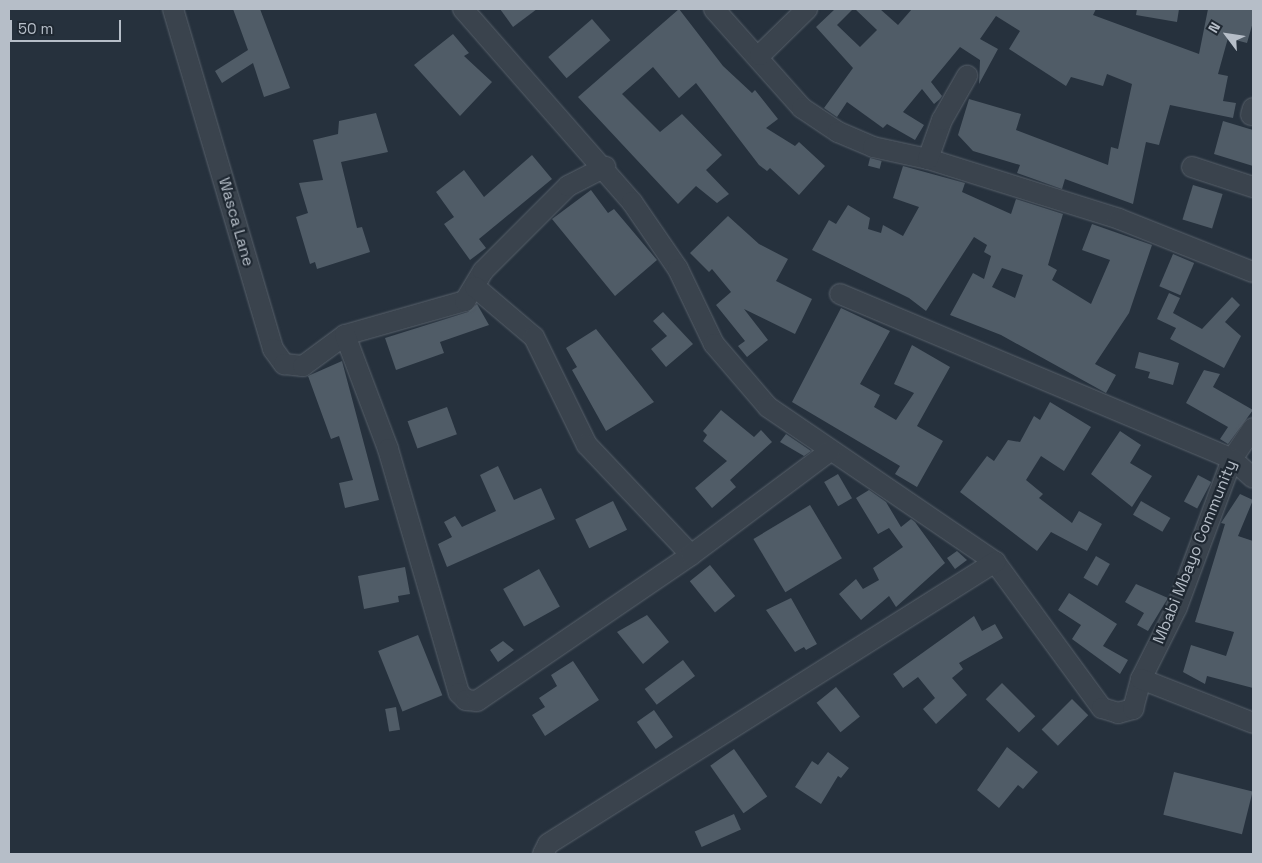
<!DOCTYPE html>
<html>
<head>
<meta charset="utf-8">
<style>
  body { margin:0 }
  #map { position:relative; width:1262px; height:863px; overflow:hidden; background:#26313d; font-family:"Space Grotesk",sans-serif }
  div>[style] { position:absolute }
  .building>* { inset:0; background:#505c67; transform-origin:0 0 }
  .roads { filter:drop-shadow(0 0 1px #58616b) drop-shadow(0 0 1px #58616b) }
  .minor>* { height:20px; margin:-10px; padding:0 10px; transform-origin:10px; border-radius:10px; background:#3a434d }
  span { translate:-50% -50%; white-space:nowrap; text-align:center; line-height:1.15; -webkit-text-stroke:4.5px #1f2832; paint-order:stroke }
  .street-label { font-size:16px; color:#b6bec8 }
  .frame { position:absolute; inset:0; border:10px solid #b6bec8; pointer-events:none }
  .north { position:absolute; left:1202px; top:10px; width:50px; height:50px; -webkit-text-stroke:4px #1f2832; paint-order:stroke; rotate:301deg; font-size:14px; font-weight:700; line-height:20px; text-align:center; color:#b6bec8 }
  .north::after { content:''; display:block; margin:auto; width:18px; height:22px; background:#b6bec8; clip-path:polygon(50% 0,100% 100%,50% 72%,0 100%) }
  .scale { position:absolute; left:10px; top:20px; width:111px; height:22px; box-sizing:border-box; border:2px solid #b6bec8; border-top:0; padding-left:6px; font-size:15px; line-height:18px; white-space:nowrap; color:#b6bec8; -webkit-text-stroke:4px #1f2832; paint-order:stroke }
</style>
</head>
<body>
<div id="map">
  <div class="building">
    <i style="clip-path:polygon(233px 9px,260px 9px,290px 88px,264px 97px,253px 63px,222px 83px,215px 71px,248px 50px)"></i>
    <i style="clip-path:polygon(500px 9px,537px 9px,513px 27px)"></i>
    <i style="clip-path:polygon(679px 9px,723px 66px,752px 93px,755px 90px,778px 119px,766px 128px,795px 146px,799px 142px,825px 166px,799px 195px,770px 168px,767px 171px,759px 165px,696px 83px,679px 98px,653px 67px,622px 94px,660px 132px,682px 114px,722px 155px,706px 170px,729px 194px,717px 203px,696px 186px,678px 204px,578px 97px)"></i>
    <i style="clip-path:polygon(835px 9px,853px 9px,837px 25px,860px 47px,877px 30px,855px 9px,880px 9px,898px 25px,912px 9px,1096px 9px,1093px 15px,1199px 54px,1208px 9px,1253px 9px,1253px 22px,1247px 43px,1228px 38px,1218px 74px,1228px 76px,1223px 101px,1236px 103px,1233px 118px,1170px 105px,1159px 145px,1146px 142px,1133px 204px,1065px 179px,1062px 189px,1017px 173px,1020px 165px,973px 151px,958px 135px,969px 99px,1021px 114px,1016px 130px,1108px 165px,1111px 147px,1118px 149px,1132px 84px,1107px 74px,1103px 86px,1071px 77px,1066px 86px,1009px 49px,1020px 31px,996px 16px,980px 39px,998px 49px,979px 84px,980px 60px,960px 47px,931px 82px,942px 96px,940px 99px,934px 104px,922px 89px,903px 112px,924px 125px,915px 140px,887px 124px,883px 128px,847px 102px,837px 117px,824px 108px,853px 68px,816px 27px)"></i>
    <i style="clip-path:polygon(1137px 9px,1179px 9px,1177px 22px,1136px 15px)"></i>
    <i style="left:592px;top:19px;width:28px;height:58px;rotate:49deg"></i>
    <i style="clip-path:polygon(453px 34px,469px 53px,464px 56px,492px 82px,460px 116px,414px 65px)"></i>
    <i style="clip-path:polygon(376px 113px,388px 152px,341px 162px,357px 228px,362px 227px,370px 252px,317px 269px,315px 262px,310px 264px,296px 217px,308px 213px,299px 183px,323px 180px,313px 140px,338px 134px,339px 121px)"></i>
    <i style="clip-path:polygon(1223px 121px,1253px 130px,1253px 166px,1214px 154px)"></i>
    <i style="clip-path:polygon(532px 155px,552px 179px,479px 239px,486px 248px,470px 260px,444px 224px,454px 217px,436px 192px,464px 170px,484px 197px)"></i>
    <i style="left:870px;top:158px;width:12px;height:8px;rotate:14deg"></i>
    <i style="clip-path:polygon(evenodd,903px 166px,965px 183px,962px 192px,1011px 214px,1016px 199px,1063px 214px,1048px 265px,1057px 270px,1052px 280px,1091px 304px,1110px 260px,1082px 250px,1092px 224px,1152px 245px,1129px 313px,1095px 364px,1116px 375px,1106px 393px,1001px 335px,950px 315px,973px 273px,984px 279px,991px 256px,984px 252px,987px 245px,974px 237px,926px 311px,909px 298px,812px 250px,829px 220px,836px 224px,848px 205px,870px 218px,868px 229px,881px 233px,883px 225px,903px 236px,919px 207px,893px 198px,903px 166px,1002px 268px,1023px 275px,1015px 298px,992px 287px,1002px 268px)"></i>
    <i style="left:1193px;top:185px;width:31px;height:36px;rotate:17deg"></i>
    <i style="clip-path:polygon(591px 190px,608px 213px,614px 209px,657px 260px,615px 296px,552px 219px)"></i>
    <i style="clip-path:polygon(728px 216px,759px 244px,788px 259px,776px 281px,812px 299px,795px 334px,744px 309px,768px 340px,747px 357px,738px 346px,745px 341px,716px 305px,731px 292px,712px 269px,709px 272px,690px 253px)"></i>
    <i style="left:1173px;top:254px;width:23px;height:35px;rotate:23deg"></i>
    <i style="clip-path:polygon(1169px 293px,1180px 298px,1173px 313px,1202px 329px,1232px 297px,1240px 305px,1225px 322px,1241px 336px,1224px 368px,1170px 339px,1176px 328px,1157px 319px)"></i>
    <i style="clip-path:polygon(477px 304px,489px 325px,440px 342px,444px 353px,396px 370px,385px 338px,468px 312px)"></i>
    <i style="clip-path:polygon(841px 308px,890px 331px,860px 384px,880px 395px,874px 407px,896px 420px,914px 393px,894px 384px,912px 345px,950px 367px,917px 426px,943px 441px,917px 487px,895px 474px,900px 466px,792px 402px)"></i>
    <i style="clip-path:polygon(663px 312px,693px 344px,666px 367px,651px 349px,667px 336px,653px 321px)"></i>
    <i style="clip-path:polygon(596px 329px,654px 402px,606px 431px,572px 370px,577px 367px,566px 348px)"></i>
    <i style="clip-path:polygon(1139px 352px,1179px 363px,1173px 385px,1148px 378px,1150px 372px,1135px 368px)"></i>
    <i style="clip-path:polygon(342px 361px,379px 500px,345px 508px,339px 483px,353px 480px,339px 436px,331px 439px,308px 376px)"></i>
    <i style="clip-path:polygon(1204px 370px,1220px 374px,1213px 387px,1253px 410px,1228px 444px,1220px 439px,1228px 427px,1186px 403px)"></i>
    <i style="clip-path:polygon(1050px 402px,1091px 427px,1064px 471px,1041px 456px,1026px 480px,1043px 494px,1039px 498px,1072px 523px,1079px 511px,1102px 524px,1087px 551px,1051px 532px,1037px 551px,960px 492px,987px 456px,994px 461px,1008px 440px,1020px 442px,1034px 416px,1040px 420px)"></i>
    <i style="left:447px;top:407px;width:29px;height:42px;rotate:70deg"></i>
    <i style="clip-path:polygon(721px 410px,754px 437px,761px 430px,772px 442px,730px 480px,736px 487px,712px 508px,695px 488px,727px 461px,703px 441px,707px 435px,703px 431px)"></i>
    <i style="clip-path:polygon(1120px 431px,1141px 445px,1130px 463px,1152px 476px,1132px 507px,1091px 474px)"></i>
    <i style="clip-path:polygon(786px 434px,811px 451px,804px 456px,780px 442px)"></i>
    <i style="clip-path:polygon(498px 466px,514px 500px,541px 488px,555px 519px,447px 567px,438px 544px,452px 537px,444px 522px,455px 516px,462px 527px,496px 511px,480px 475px)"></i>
    <i style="left:838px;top:474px;width:28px;height:16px;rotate:60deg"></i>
    <i style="left:1198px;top:475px;width:15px;height:30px;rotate:28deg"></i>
    <i style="clip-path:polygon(869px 490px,886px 502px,901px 527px,911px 519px,915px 522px,945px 563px,896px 607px,889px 596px,861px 620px,839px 594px,856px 579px,863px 589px,879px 580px,873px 568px,903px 547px,889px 528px,878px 534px,856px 498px)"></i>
    <i style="clip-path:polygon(1240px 494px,1253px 500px,1238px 536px,1253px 541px,1253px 688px,1207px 676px,1205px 684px,1183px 672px,1191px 645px,1226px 656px,1234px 632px,1195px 622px,1225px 524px,1221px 523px)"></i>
    <i style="left:613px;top:501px;width:32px;height:42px;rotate:64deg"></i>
    <i style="left:1141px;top:501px;width:34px;height:16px;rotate:30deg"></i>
    <i style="left:810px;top:505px;width:62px;height:66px;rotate:59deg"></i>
    <i style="clip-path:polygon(957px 551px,967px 560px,955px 569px,947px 558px)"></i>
    <i style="left:1096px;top:556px;width:16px;height:25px;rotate:30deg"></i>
    <i style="left:710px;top:565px;width:40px;height:26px;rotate:51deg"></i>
    <i style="clip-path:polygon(405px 567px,410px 594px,398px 596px,399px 602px,364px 609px,358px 576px)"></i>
    <i style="left:539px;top:569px;width:43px;height:41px;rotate:61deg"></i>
    <i style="clip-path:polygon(1136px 584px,1168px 598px,1148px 631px,1137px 625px,1144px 613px,1125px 602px)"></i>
    <i style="clip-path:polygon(1069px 593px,1117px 624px,1103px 646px,1128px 660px,1120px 674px,1072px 639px,1081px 625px,1058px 610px)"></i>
    <i style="clip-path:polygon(791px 598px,817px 644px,806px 650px,804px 647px,795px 652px,766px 610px)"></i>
    <i style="clip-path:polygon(647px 615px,669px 642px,643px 664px,617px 632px)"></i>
    <i style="clip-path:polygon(974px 616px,982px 631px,995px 624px,1003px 638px,959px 663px,963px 669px,952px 678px,967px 695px,936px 724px,923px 709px,935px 698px,918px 677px,903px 688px,893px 674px)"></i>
    <i style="left:418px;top:635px;width:65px;height:43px;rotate:68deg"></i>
    <i style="clip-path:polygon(503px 641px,514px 650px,498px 662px,490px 650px)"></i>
    <i style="left:683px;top:660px;width:20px;height:48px;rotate:53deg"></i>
    <i style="clip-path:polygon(573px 661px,599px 700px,545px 736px,532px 715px,545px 707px,539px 698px,557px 686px,551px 675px)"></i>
    <i style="left:1002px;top:683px;width:47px;height:23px;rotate:45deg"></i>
    <i style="left:836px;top:687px;width:38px;height:25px;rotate:51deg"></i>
    <i style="left:1072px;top:699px;width:23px;height:43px;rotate:45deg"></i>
    <i style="left:396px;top:707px;width:23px;height:11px;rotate:80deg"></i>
    <i style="left:654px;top:710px;width:33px;height:21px;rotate:55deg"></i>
    <i style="clip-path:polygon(1007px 747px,1038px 772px,1023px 789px,1018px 785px,999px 808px,977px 790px)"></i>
    <i style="left:734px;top:749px;width:58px;height:29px;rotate:55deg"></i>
    <i style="clip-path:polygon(828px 752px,849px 768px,841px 778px,838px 776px,821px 804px,795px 787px,812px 761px,818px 765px)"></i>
    <i style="left:1174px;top:772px;width:81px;height:44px;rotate:14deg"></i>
    <i style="left:734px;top:814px;width:17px;height:43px;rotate:66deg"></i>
  </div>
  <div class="roads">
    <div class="minor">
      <i style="left:173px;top:9px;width:354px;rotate:73.6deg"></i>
      <i style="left:273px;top:349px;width:19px;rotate:54deg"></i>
      <i style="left:284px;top:364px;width:19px;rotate:6deg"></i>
      <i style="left:303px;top:366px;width:52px;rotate:-36.4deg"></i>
      <i style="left:345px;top:335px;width:125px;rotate:-15.8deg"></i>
      <i style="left:465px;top:301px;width:35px;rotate:-59deg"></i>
      <i style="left:483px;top:271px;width:120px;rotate:-45deg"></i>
      <i style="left:568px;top:186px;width:42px;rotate:-27.2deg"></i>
      <i style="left:463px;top:9px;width:257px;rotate:48.8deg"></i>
      <i style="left:632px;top:202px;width:81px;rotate:55.5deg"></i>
      <i style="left:678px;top:269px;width:83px;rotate:64.4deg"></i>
      <i style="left:714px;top:344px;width:83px;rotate:49.4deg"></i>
      <i style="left:768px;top:407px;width:275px;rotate:34.3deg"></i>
      <i style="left:995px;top:562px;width:181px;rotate:53.8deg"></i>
      <i style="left:1102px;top:708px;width:17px;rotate:17deg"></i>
      <i style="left:1118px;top:713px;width:16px;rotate:-15deg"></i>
      <i style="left:1133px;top:709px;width:31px;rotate:-75deg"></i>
      <i style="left:1141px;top:679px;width:80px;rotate:-63.4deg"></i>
      <i style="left:1177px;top:607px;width:158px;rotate:-69.6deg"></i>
      <i style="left:1232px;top:459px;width:37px;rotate:-56deg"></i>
      <i style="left:714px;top:9px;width:132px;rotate:48.4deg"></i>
      <i style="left:802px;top:108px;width:43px;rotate:33.7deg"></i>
      <i style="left:838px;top:132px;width:38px;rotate:23deg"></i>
      <i style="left:873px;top:147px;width:56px;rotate:12.3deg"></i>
      <i style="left:928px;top:159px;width:200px;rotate:17.4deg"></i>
      <i style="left:1119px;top:219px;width:144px;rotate:21.6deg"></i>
      <i style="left:760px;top:55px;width:66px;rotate:-44.4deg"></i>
      <i style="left:1251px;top:115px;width:7px;rotate:-74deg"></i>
      <i style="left:928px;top:159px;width:41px;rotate:-70.3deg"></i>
      <i style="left:942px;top:120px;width:51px;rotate:-60.4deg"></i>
      <i style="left:1192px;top:167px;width:64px;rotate:18.2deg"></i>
      <i style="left:475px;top:287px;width:77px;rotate:40.3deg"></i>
      <i style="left:534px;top:337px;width:120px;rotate:63.9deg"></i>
      <i style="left:587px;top:445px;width:151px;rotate:46.6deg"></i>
      <i style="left:840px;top:294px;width:425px;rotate:22.8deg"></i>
      <i style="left:1232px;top:459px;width:28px;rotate:42deg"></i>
      <i style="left:345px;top:335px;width:122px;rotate:69.3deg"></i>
      <i style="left:388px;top:449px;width:254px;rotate:73.8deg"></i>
      <i style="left:459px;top:693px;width:10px;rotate:45deg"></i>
      <i style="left:466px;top:700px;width:11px;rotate:5deg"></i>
      <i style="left:477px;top:701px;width:259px;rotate:-34.3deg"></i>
      <i style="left:691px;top:555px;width:174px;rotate:-36.8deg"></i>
      <i style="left:1141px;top:679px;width:120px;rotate:21.4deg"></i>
      <i style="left:543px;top:854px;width:11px;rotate:-63deg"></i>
      <i style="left:548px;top:844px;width:529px;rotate:-32.25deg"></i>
    </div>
  </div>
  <div class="street-label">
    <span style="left:236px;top:222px;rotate:74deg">Wasca Lane</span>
    <span style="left:1195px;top:552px;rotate:-68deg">Mbabi Mbayo Community</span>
  </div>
  <div class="frame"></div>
  <div class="north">N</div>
  <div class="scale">50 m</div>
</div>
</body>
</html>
